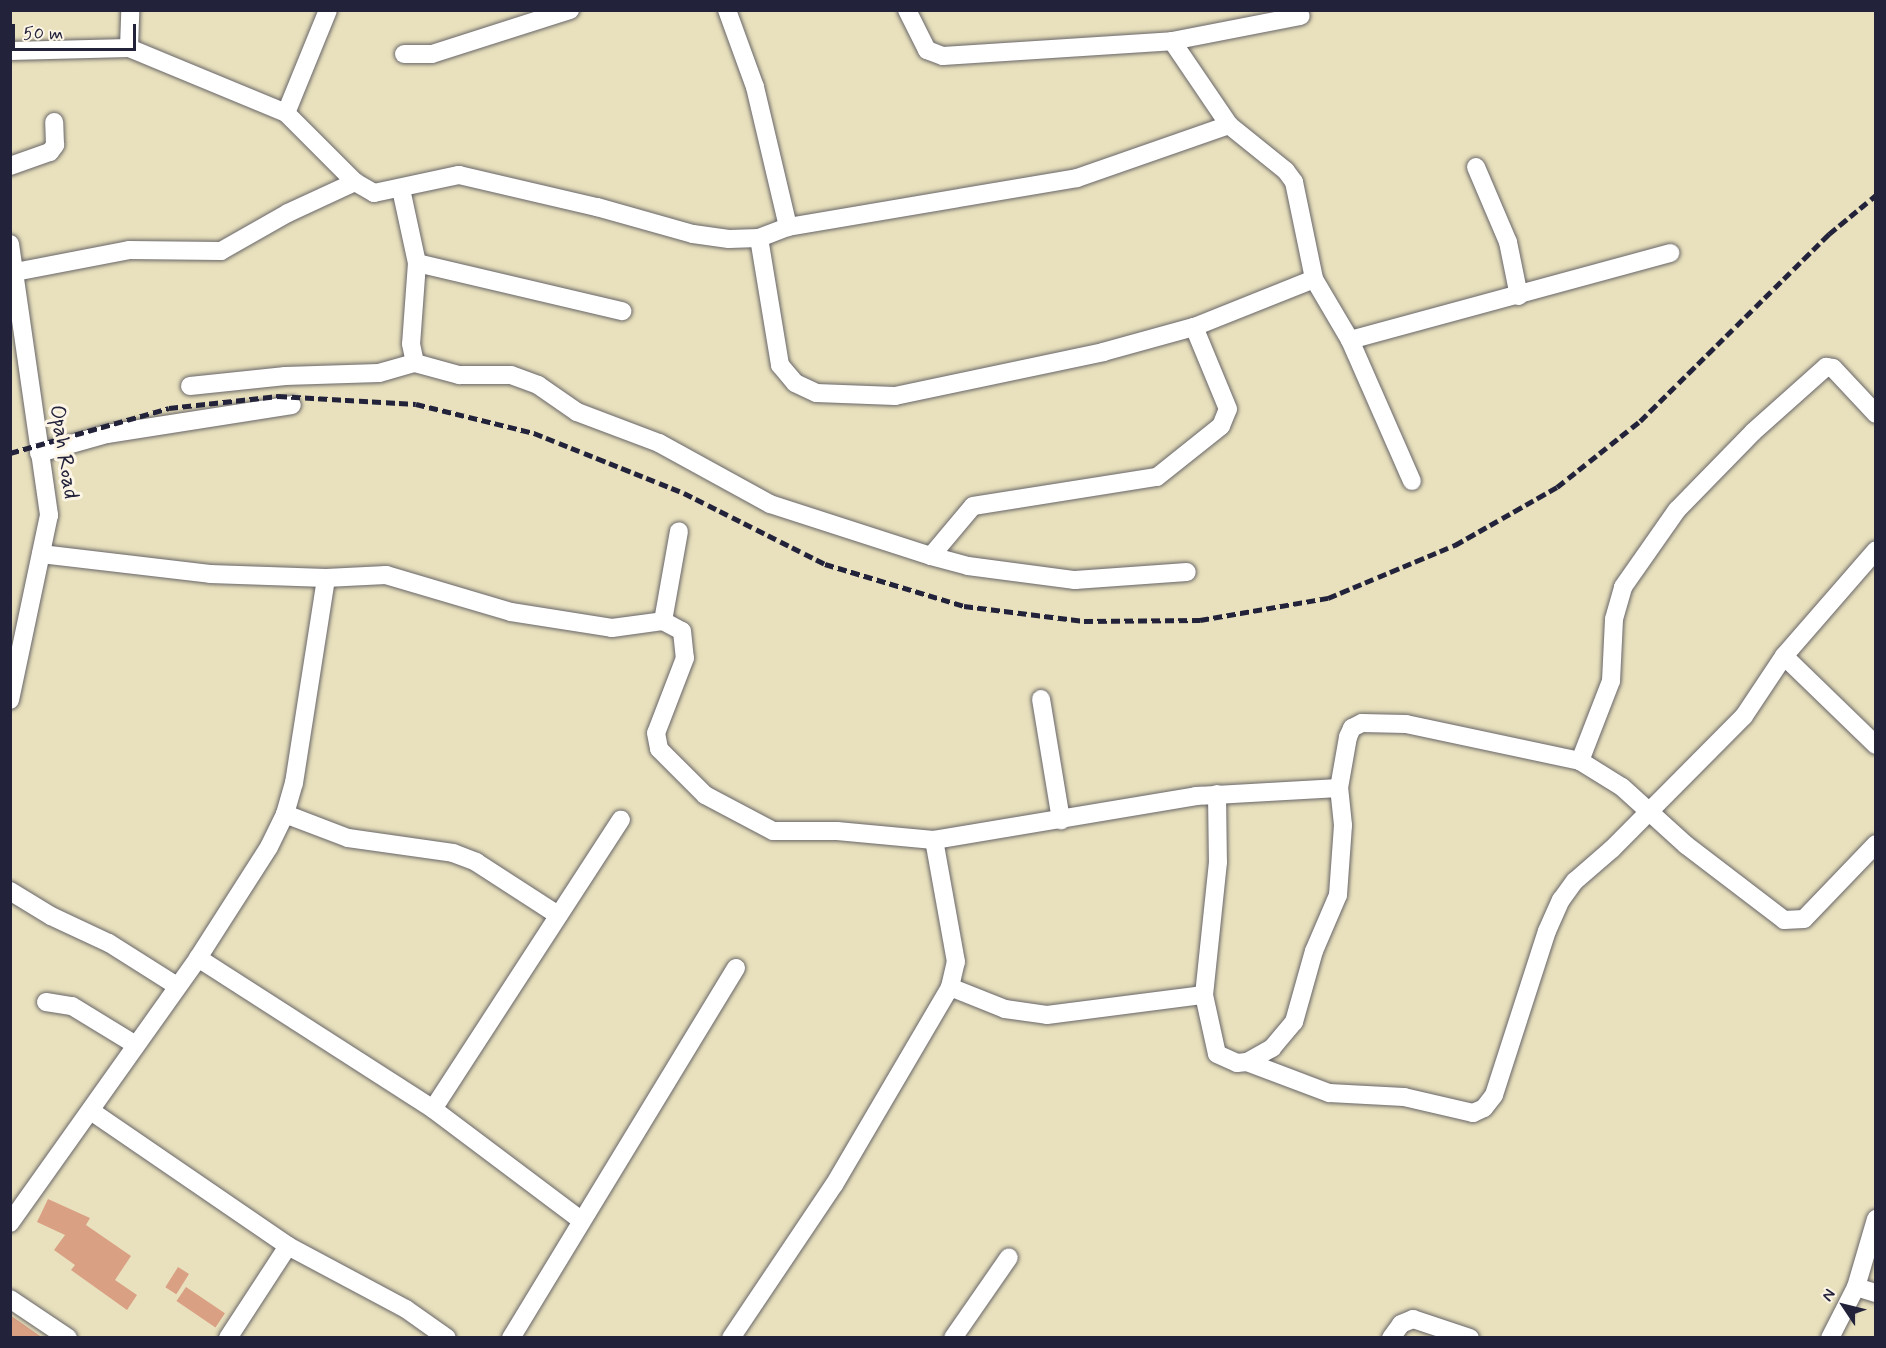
<!DOCTYPE html>
<html>
<head>
<meta charset="utf-8">
<style>
  body { margin:0 }
  #map { position:relative; width:1886px; height:1348px; overflow:hidden; background:#e9e1bd; font-family:Mynerve,sans-serif }
  div>[style] { position:absolute }
  .building>* { inset:0; background:#d9a084; transform-origin:0 0 }
  .roads { filter:drop-shadow(0 0 2px #686568) drop-shadow(0 0 2px #686568) }
  .street>* { height:18px; margin:-9px; padding:0 9px; transform-origin:9px; border-radius:9px; background:#fff }
  .rail>* { height:4.5px; margin-top:-2.25px; transform-origin:0; background:repeating-linear-gradient(90deg,#22223b 0 9px,transparent 0 13.5px) }
  span { translate:-50% -50%; white-space:nowrap; text-align:center; line-height:1.15; -webkit-text-stroke:6px #fcf5e5; paint-order:stroke }
  .street-label { font-size:22px; color:#22223b }
  .frame { position:absolute; inset:0; border:12px solid #22223b; pointer-events:none }
  .north { position:absolute; left:1814px; top:1276px; width:60px; height:60px; -webkit-text-stroke:4px #fcf5e5; paint-order:stroke; rotate:305deg; font-size:16px; font-weight:700; line-height:24px; text-align:center; color:#22223b }
  .north::after { content:''; display:block; margin:auto; width:21px; height:27px; background:#22223b; clip-path:polygon(50% 0,100% 100%,50% 72%,0 100%) }
  .scale { position:absolute; left:12px; top:24px; width:124px; height:27px; box-sizing:border-box; border:3px solid #22223b; border-top:0; padding-left:8px; font-size:18px; line-height:21px; white-space:nowrap; color:#22223b; -webkit-text-stroke:4px #fcf5e5; paint-order:stroke }
</style>
</head>
<body>
<div id="map">
  <div class="building">
    <i style="clip-path:polygon(48px 1199px,90px 1218px,86px 1225px,131px 1256px,115px 1280px,137px 1295px,127px 1310px,71px 1270px,75px 1265px,54px 1250px,65px 1235px,37px 1222px)"></i>
    <i style="left:178px;top:1267px;width:13px;height:24px;rotate:32deg"></i>
    <i style="left:186px;top:1287px;width:47px;height:17px;rotate:34deg"></i>
    <i style="clip-path:polygon(10px 1315px,43px 1338px,10px 1338px)"></i>
  </div>
  <div class="roads">
    <div class="street">
      <i style="left:727px;top:10px;width:82px;rotate:70deg"></i>
      <i style="left:755px;top:87px;width:144px;rotate:76.7deg"></i>
      <i style="left:907px;top:10px;width:45px;rotate:63.4deg"></i>
      <i style="left:927px;top:50px;width:17px;rotate:21deg"></i>
      <i style="left:943px;top:56px;width:229px;rotate:-3.7deg"></i>
      <i style="left:1172px;top:41px;width:131px;rotate:-11deg"></i>
      <i style="left:1172px;top:41px;width:102px;rotate:55.8deg"></i>
      <i style="left:1229px;top:125px;width:73px;rotate:38.9deg"></i>
      <i style="left:1286px;top:171px;width:14px;rotate:54deg"></i>
      <i style="left:1294px;top:182px;width:99px;rotate:78.3deg"></i>
      <i style="left:1314px;top:279px;width:71px;rotate:59.5deg"></i>
      <i style="left:1350px;top:340px;width:332px;rotate:-15.2deg"></i>
      <i style="left:129px;top:48px;width:38px;rotate:-88deg"></i>
      <i style="left:10px;top:51px;width:119px;rotate:-1.4deg"></i>
      <i style="left:129px;top:48px;width:170px;rotate:22.5deg"></i>
      <i style="left:286px;top:113px;width:111px;rotate:-67.8deg"></i>
      <i style="left:404px;top:54px;width:28px"></i>
      <i style="left:432px;top:54px;width:145px;rotate:-17.7deg"></i>
      <i style="left:286px;top:113px;width:98px;rotate:45deg"></i>
      <i style="left:355px;top:182px;width:22px;rotate:30deg"></i>
      <i style="left:374px;top:193px;width:87px;rotate:-12deg"></i>
      <i style="left:459px;top:175px;width:142px;rotate:13.1deg"></i>
      <i style="left:597px;top:207px;width:100px;rotate:15.7deg"></i>
      <i style="left:693px;top:234px;width:36px;rotate:8deg"></i>
      <i style="left:729px;top:239px;width:30px;rotate:-2deg"></i>
      <i style="left:759px;top:238px;width:31px;rotate:-21deg"></i>
      <i style="left:788px;top:227px;width:293px;rotate:-9.6deg"></i>
      <i style="left:1077px;top:178px;width:161px;rotate:-19.2deg"></i>
      <i style="left:10px;top:166px;width:42px;rotate:-19.3deg"></i>
      <i style="left:50px;top:152px;width:9px;rotate:-54deg"></i>
      <i style="left:55px;top:145px;width:23px;rotate:-92deg"></i>
      <i style="left:1476px;top:167px;width:82px;rotate:66.9deg"></i>
      <i style="left:1508px;top:242px;width:55px;rotate:78.5deg"></i>
      <i style="left:401px;top:189px;width:76px;rotate:77.8deg"></i>
      <i style="left:417px;top:263px;width:81px;rotate:94.2deg"></i>
      <i style="left:411px;top:344px;width:19px;rotate:78deg"></i>
      <i style="left:415px;top:363px;width:46px;rotate:15.3deg"></i>
      <i style="left:459px;top:375px;width:52px"></i>
      <i style="left:511px;top:375px;width:29px;rotate:20deg"></i>
      <i style="left:538px;top:385px;width:47px;rotate:34.7deg"></i>
      <i style="left:577px;top:412px;width:88px;rotate:20.7deg"></i>
      <i style="left:659px;top:443px;width:127px;rotate:28.8deg"></i>
      <i style="left:770px;top:504px;width:169px;rotate:17.9deg"></i>
      <i style="left:931px;top:556px;width:38px;rotate:15deg"></i>
      <i style="left:968px;top:566px;width:108px;rotate:7.5deg"></i>
      <i style="left:1075px;top:580px;width:112px;rotate:-4.1deg"></i>
      <i style="left:759px;top:238px;width:129px;rotate:80.6deg"></i>
      <i style="left:780px;top:365px;width:23px;rotate:50deg"></i>
      <i style="left:795px;top:383px;width:23px;rotate:25deg"></i>
      <i style="left:816px;top:393px;width:79px;rotate:2.2deg"></i>
      <i style="left:895px;top:396px;width:213px;rotate:-11.9deg"></i>
      <i style="left:1103px;top:352px;width:94px;rotate:-15.4deg"></i>
      <i style="left:1194px;top:327px;width:129px;rotate:-21.8deg"></i>
      <i style="left:10px;top:244px;width:274px;rotate:81.8deg"></i>
      <i style="left:49px;top:515px;width:189px;rotate:101.9deg"></i>
      <i style="left:417px;top:263px;width:211px;rotate:13.2deg"></i>
      <i style="left:10px;top:273px;width:121px;rotate:-10.9deg"></i>
      <i style="left:129px;top:250px;width:92px;rotate:0.6deg"></i>
      <i style="left:221px;top:251px;width:77px;rotate:-29.6deg"></i>
      <i style="left:288px;top:213px;width:74px;rotate:-24.8deg"></i>
      <i style="left:1350px;top:340px;width:154px;rotate:66.3deg"></i>
      <i style="left:190px;top:386px;width:96px;rotate:-6deg"></i>
      <i style="left:285px;top:376px;width:94px;rotate:-1.8deg"></i>
      <i style="left:379px;top:373px;width:37px;rotate:-16deg"></i>
      <i style="left:39px;top:453px;width:71px;rotate:-15.6deg"></i>
      <i style="left:107px;top:434px;width:187px;rotate:-8.9deg"></i>
      <i style="left:41px;top:554px;width:170px;rotate:6.7deg"></i>
      <i style="left:210px;top:574px;width:116px;rotate:2deg"></i>
      <i style="left:326px;top:578px;width:60px;rotate:-2.9deg"></i>
      <i style="left:386px;top:575px;width:130px;rotate:16.5deg"></i>
      <i style="left:511px;top:612px;width:102px;rotate:9deg"></i>
      <i style="left:612px;top:628px;width:51px;rotate:-7.8deg"></i>
      <i style="left:663px;top:621px;width:21px;rotate:28deg"></i>
      <i style="left:682px;top:631px;width:27px;rotate:84deg"></i>
      <i style="left:685px;top:658px;width:80px;rotate:111.1deg"></i>
      <i style="left:656px;top:733px;width:16px;rotate:79deg"></i>
      <i style="left:659px;top:749px;width:65px;rotate:45deg"></i>
      <i style="left:705px;top:795px;width:77px;rotate:27.9deg"></i>
      <i style="left:773px;top:831px;width:64px"></i>
      <i style="left:837px;top:831px;width:97px;rotate:5.3deg"></i>
      <i style="left:934px;top:840px;width:266px;rotate:-9.5deg"></i>
      <i style="left:1196px;top:796px;width:143px;rotate:-3.2deg"></i>
      <i style="left:931px;top:556px;width:65px;rotate:-50deg"></i>
      <i style="left:973px;top:506px;width:186px;rotate:-9deg"></i>
      <i style="left:1157px;top:477px;width:82px;rotate:-38.6deg"></i>
      <i style="left:1221px;top:426px;width:18px;rotate:-68deg"></i>
      <i style="left:1228px;top:409px;width:89px;rotate:-112.5deg"></i>
      <i style="left:663px;top:621px;width:91px;rotate:-79.9deg"></i>
      <i style="left:1784px;top:656px;width:128px;rotate:44.1deg"></i>
      <i style="left:1041px;top:699px;width:123px;rotate:80.6deg"></i>
      <i style="left:1580px;top:761px;width:86px;rotate:-68.8deg"></i>
      <i style="left:1611px;top:681px;width:62px;rotate:-87.2deg"></i>
      <i style="left:1614px;top:619px;width:33px;rotate:-74deg"></i>
      <i style="left:1623px;top:587px;width:94px;rotate:-55deg"></i>
      <i style="left:1677px;top:510px;width:109px;rotate:-45.7deg"></i>
      <i style="left:1753px;top:432px;width:98px;rotate:-41.7deg"></i>
      <i style="left:1826px;top:367px;width:7px;rotate:8deg"></i>
      <i style="left:1833px;top:368px;width:63px;rotate:46.9deg"></i>
      <i style="left:1217px;top:794px;width:68px;rotate:89.2deg"></i>
      <i style="left:1218px;top:862px;width:134px;rotate:96deg"></i>
      <i style="left:1204px;top:995px;width:60px;rotate:77.6deg"></i>
      <i style="left:1217px;top:1054px;width:22px;rotate:24deg"></i>
      <i style="left:1237px;top:1063px;width:10px;rotate:-6deg"></i>
      <i style="left:1247px;top:1062px;width:29px;rotate:-29deg"></i>
      <i style="left:1272px;top:1048px;width:34px;rotate:-50deg"></i>
      <i style="left:1294px;top:1022px;width:74px;rotate:-74.3deg"></i>
      <i style="left:1314px;top:951px;width:61px;rotate:-66.8deg"></i>
      <i style="left:1338px;top:895px;width:70px;rotate:-85.9deg"></i>
      <i style="left:1343px;top:825px;width:37px;rotate:-96deg"></i>
      <i style="left:1339px;top:788px;width:52px;rotate:-80deg"></i>
      <i style="left:1348px;top:737px;width:10px;rotate:-66deg"></i>
      <i style="left:1352px;top:728px;width:11px;rotate:-27deg"></i>
      <i style="left:1362px;top:723px;width:44px;rotate:1.3deg"></i>
      <i style="left:1406px;top:724px;width:178px;rotate:12deg"></i>
      <i style="left:1580px;top:761px;width:49px;rotate:31.8deg"></i>
      <i style="left:1622px;top:787px;width:86px;rotate:42.2deg"></i>
      <i style="left:1686px;top:845px;width:123px;rotate:37.4deg"></i>
      <i style="left:1784px;top:920px;width:20px;rotate:-3deg"></i>
      <i style="left:1804px;top:919px;width:104px;rotate:-46.2deg"></i>
      <i style="left:285px;top:814px;width:67px;rotate:20.9deg"></i>
      <i style="left:348px;top:838px;width:106px;rotate:8.1deg"></i>
      <i style="left:453px;top:853px;width:25px;rotate:21deg"></i>
      <i style="left:476px;top:862px;width:98px;rotate:32.9deg"></i>
      <i style="left:10px;top:891px;width:48px;rotate:31.4deg"></i>
      <i style="left:51px;top:916px;width:64px;rotate:25deg"></i>
      <i style="left:109px;top:943px;width:80px;rotate:32.3deg"></i>
      <i style="left:198px;top:958px;width:279px;rotate:32.7deg"></i>
      <i style="left:433px;top:1109px;width:186px;rotate:36.9deg"></i>
      <i style="left:950px;top:987px;width:59px;rotate:21.8deg"></i>
      <i style="left:1005px;top:1009px;width:42px;rotate:8.1deg"></i>
      <i style="left:1047px;top:1015px;width:158px;rotate:-7.3deg"></i>
      <i style="left:46px;top:1002px;width:26px;rotate:9deg"></i>
      <i style="left:72px;top:1006px;width:75px;rotate:31.4deg"></i>
      <i style="left:1247px;top:1062px;width:88px;rotate:20.7deg"></i>
      <i style="left:1329px;top:1093px;width:75px;rotate:3.1deg"></i>
      <i style="left:1404px;top:1097px;width:71px;rotate:13.1deg"></i>
      <i style="left:1473px;top:1113px;width:12px;rotate:-24deg"></i>
      <i style="left:1484px;top:1108px;width:16px;rotate:-52deg"></i>
      <i style="left:1494px;top:1095px;width:172px;rotate:-72.1deg"></i>
      <i style="left:1547px;top:931px;width:34px;rotate:-66deg"></i>
      <i style="left:1561px;top:900px;width:24px;rotate:-54deg"></i>
      <i style="left:1575px;top:881px;width:49px;rotate:-40.9deg"></i>
      <i style="left:1612px;top:849px;width:187px;rotate:-45.2deg"></i>
      <i style="left:1744px;top:716px;width:72px;rotate:-56.3deg"></i>
      <i style="left:1784px;top:656px;width:140px;rotate:-49deg"></i>
      <i style="left:433px;top:1109px;width:345px;rotate:-57deg"></i>
      <i style="left:91px;top:1111px;width:239px;rotate:34.4deg"></i>
      <i style="left:288px;top:1246px;width:134px;rotate:28.1deg"></i>
      <i style="left:406px;top:1309px;width:50px;rotate:35.3deg"></i>
      <i style="left:10px;top:1223px;width:325px;rotate:-54.6deg"></i>
      <i style="left:198px;top:958px;width:132px;rotate:-57.4deg"></i>
      <i style="left:269px;top:847px;width:37px;rotate:-64deg"></i>
      <i style="left:285px;top:814px;width:32px;rotate:-74deg"></i>
      <i style="left:294px;top:783px;width:207px;rotate:-81.1deg"></i>
      <i style="left:1856px;top:1287px;width:21px;rotate:17deg"></i>
      <i style="left:10px;top:1299px;width:70px;rotate:33.9deg"></i>
      <i style="left:228px;top:1338px;width:110px;rotate:-56.9deg"></i>
      <i style="left:511px;top:1338px;width:433px;rotate:-58.7deg"></i>
      <i style="left:731px;top:1338px;width:184px;rotate:-56.1deg"></i>
      <i style="left:834px;top:1185px;width:229px;rotate:-59.6deg"></i>
      <i style="left:950px;top:987px;width:26px;rotate:-77deg"></i>
      <i style="left:956px;top:962px;width:124px;rotate:-100.2deg"></i>
      <i style="left:953px;top:1338px;width:98px;rotate:-55.3deg"></i>
      <i style="left:1391px;top:1338px;width:17px;rotate:-54deg"></i>
      <i style="left:1401px;top:1324px;width:13px;rotate:-23deg"></i>
      <i style="left:1413px;top:1319px;width:60px;rotate:18.4deg"></i>
      <i style="left:1830px;top:1338px;width:57px;rotate:-63deg"></i>
      <i style="left:1856px;top:1287px;width:71px;rotate:-73.6deg"></i>
    </div>
  </div>
  <div class="rail">
    <i style="left:10px;top:453px;width:165px;rotate:-15.8deg"></i>
    <i style="left:169px;top:408px;width:110px;rotate:-6.3deg"></i>
    <i style="left:278px;top:396px;width:138px;rotate:3.3deg"></i>
    <i style="left:416px;top:404px;width:122px;rotate:13.8deg"></i>
    <i style="left:534px;top:433px;width:162px;rotate:21.8deg"></i>
    <i style="left:684px;top:493px;width:158px;rotate:26.7deg"></i>
    <i style="left:825px;top:564px;width:145px;rotate:16.8deg"></i>
    <i style="left:964px;top:606px;width:121px;rotate:7.1deg"></i>
    <i style="left:1084px;top:621px;width:116px;rotate:-0.5deg"></i>
    <i style="left:1200px;top:620px;width:130px;rotate:-9.8deg"></i>
    <i style="left:1328px;top:598px;width:138px;rotate:-22.7deg"></i>
    <i style="left:1455px;top:545px;width:117px;rotate:-29.6deg"></i>
    <i style="left:1557px;top:487px;width:106px;rotate:-38.5deg"></i>
    <i style="left:1640px;top:421px;width:266px;rotate:-44.7deg"></i>
    <i style="left:1829px;top:234px;width:61px;rotate:-39.7deg"></i>
  </div>
  <div class="street-label">
    <span style="left:63px;top:452px;rotate:81deg">Opah Road</span>
  </div>
  <div class="frame"></div>
  <div class="north">N</div>
  <div class="scale">50 m</div>
</div>
</body>
</html>
